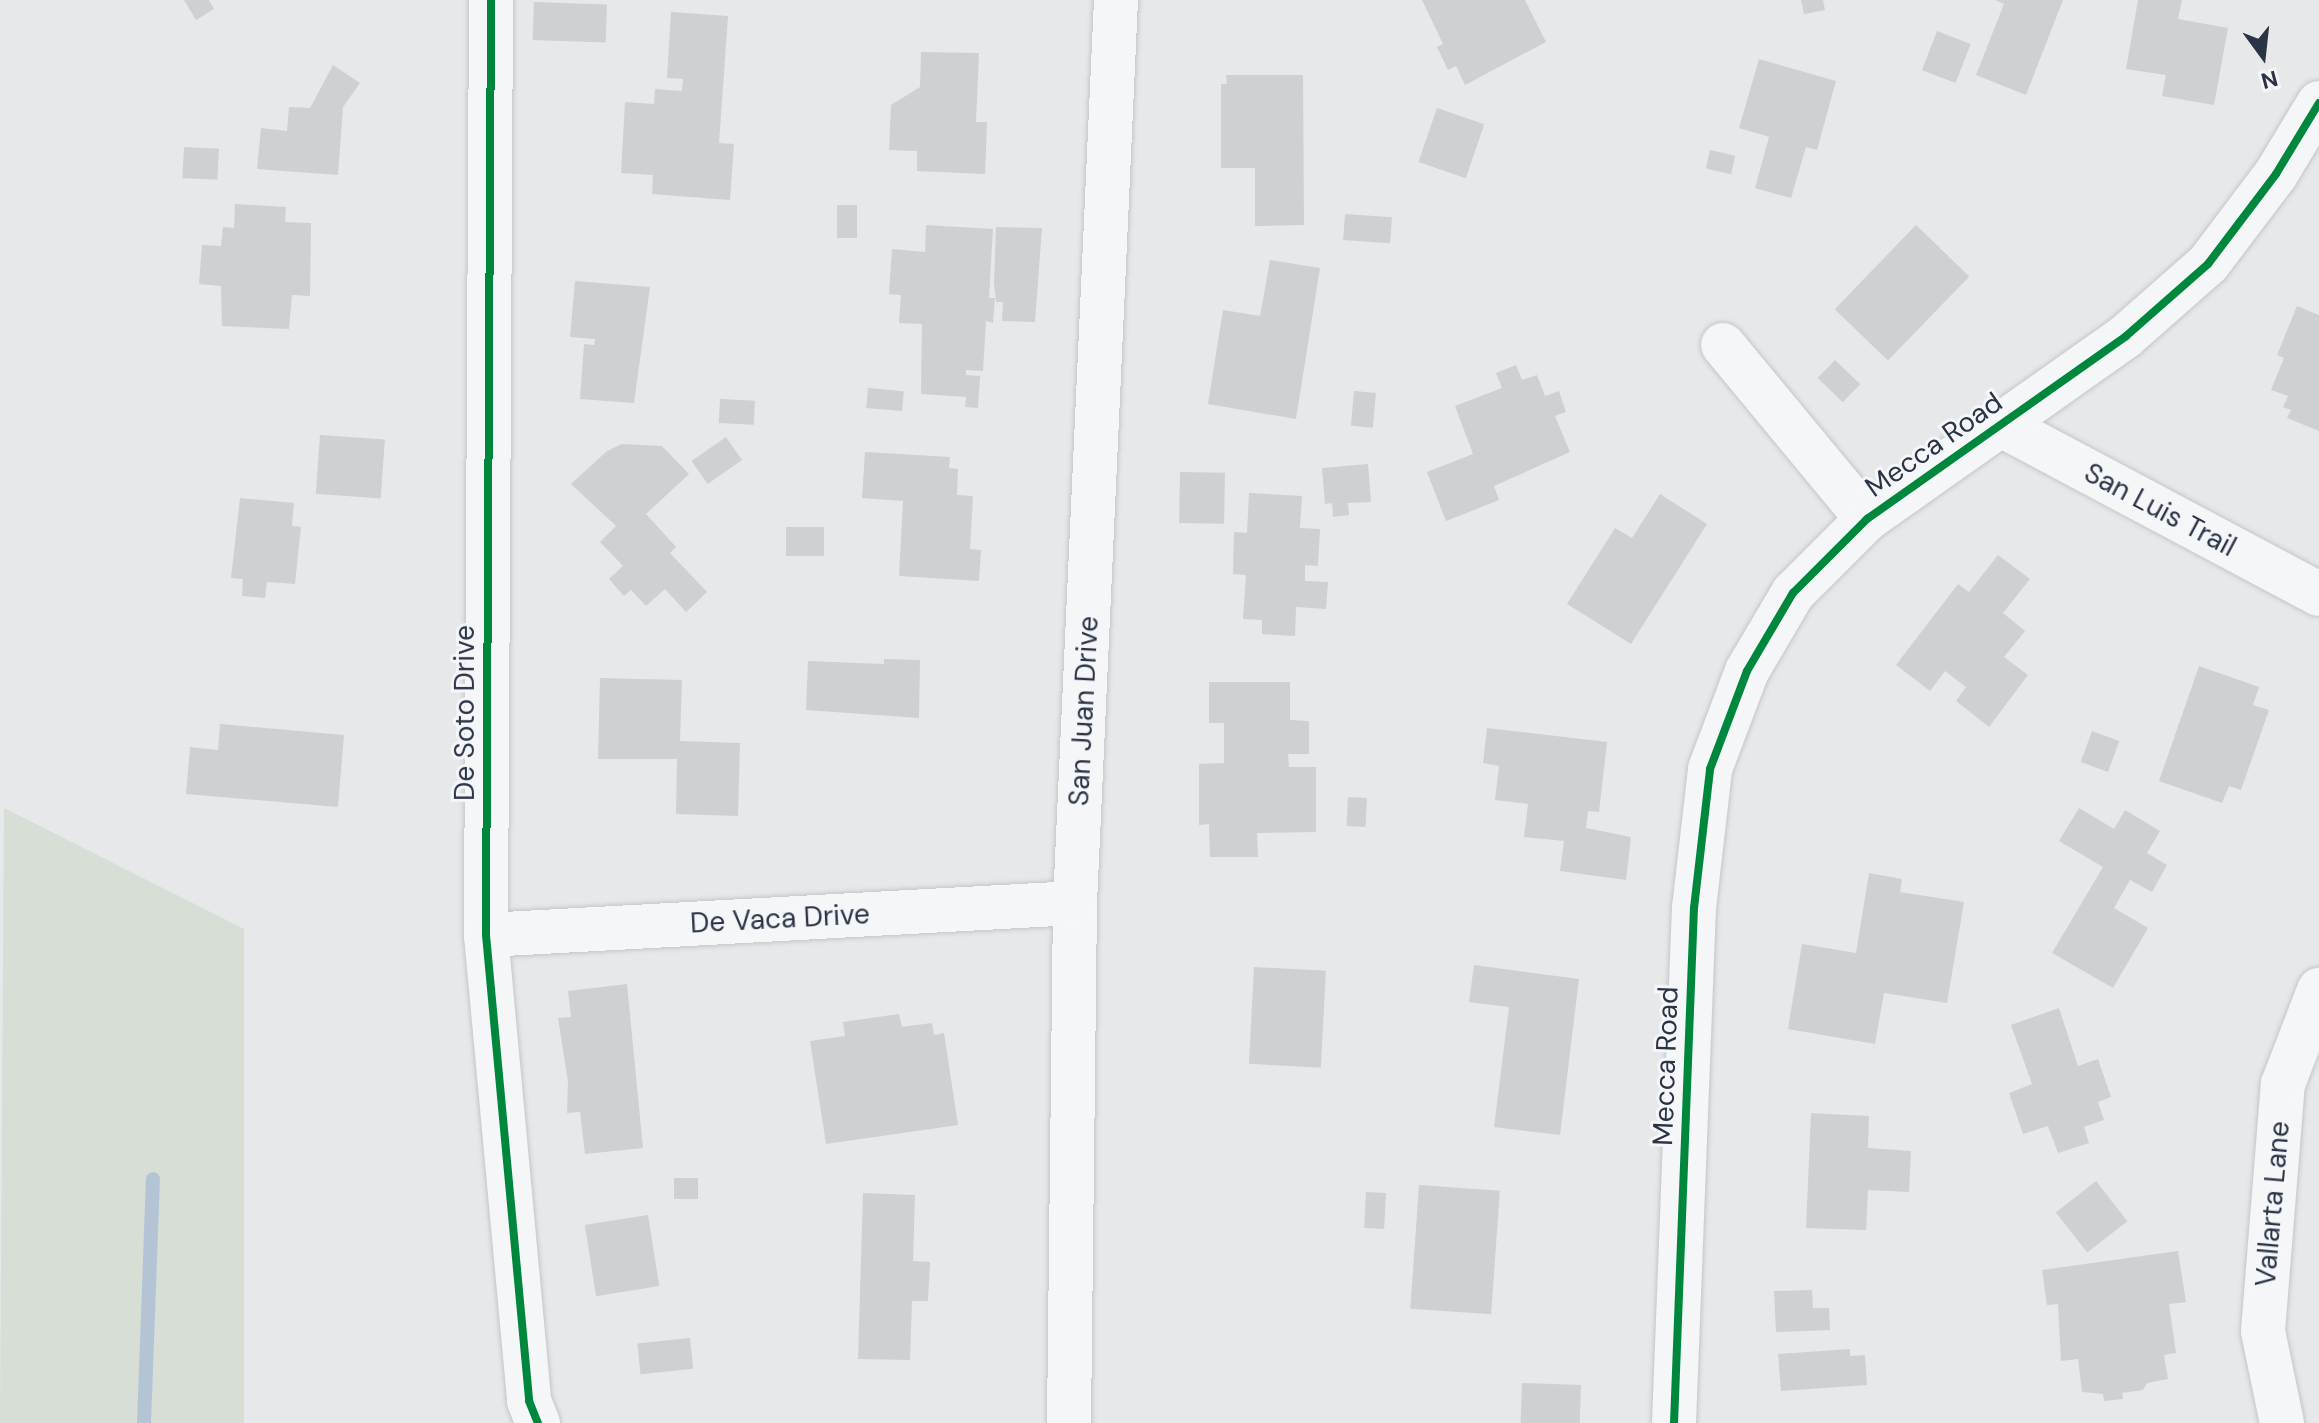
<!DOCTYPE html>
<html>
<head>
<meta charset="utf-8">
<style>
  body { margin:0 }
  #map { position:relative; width:2319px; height:1423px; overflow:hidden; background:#e6e8ea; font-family:"DM Sans",sans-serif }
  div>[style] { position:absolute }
  .green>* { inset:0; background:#d6ded6 }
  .stream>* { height:14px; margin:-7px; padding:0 7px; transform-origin:7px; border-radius:7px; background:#b4c4d5 }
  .building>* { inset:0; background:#ced0d3; transform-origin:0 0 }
  .roads { filter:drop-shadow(0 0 2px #c4c6c8) drop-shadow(0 0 2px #c4c6c8) }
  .minor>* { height:44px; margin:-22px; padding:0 22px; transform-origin:22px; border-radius:22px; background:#f5f6f7 }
  .cycleway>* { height:8px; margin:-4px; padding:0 4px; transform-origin:4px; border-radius:4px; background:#00873e }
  span { translate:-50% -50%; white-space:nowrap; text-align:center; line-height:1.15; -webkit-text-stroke:6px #f4f6f9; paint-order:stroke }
  .street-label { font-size:28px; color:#2b3445 }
  .north { position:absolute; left:2223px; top:16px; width:80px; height:80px; -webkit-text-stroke:6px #f4f6f9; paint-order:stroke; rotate:165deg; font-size:22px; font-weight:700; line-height:32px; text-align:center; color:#2b3445 }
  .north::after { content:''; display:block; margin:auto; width:28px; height:36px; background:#2b3445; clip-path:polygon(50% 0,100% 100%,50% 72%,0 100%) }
</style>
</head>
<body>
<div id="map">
  <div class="green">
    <i style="clip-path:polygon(4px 808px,244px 929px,244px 1423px,0 1423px)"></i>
  </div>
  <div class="stream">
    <i style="left:144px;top:1423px;width:244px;rotate:-87.9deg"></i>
  </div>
  <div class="building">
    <i style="clip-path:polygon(184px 0,209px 0,214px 9px,196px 20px)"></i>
    <i style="clip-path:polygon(1422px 0,1525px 0,1546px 42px,1465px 85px,1456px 66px,1448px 70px,1437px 47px,1443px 44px)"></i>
    <i style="clip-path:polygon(1801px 0,1823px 0,1825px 10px,1804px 14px)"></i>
    <i style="clip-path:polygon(1995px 0,2063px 0,2026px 95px,1976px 75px,2004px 4px)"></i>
    <i style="clip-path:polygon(2138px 0,2182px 0,2178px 19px,2228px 28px,2214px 105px,2162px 96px,2166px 75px,2126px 69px)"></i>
    <i style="left:534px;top:2px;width:73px;height:38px;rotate:2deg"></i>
    <i style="clip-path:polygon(671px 12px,728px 16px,719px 143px,734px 144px,730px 200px,652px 194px,653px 175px,621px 173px,625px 102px,654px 104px,655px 89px,682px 91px,683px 79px,667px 78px)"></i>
    <i style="left:1937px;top:31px;width:36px;height:42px;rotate:21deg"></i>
    <i style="clip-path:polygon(921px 52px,979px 53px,976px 122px,987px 122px,985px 174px,917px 171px,917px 151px,889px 150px,891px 105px,920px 87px)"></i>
    <i style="clip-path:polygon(1759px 59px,1836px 81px,1817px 150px,1806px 147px,1791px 198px,1755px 188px,1769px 137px,1739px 128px)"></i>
    <i style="clip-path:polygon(333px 65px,360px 83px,343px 107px,338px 175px,257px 169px,261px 128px,287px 131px,289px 107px,310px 108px)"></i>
    <i style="clip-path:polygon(1226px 75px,1303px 75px,1304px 225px,1255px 226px,1255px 168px,1221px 168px,1221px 84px,1227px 84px)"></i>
    <i style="left:1437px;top:108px;width:50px;height:57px;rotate:19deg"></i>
    <i style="left:184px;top:147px;width:35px;height:31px;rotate:3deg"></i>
    <i style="left:1710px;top:150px;width:26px;height:19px;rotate:13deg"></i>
    <i style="clip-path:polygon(235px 204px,286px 207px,285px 222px,311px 223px,310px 296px,292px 295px,289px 329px,222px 326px,221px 286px,199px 284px,202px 245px,221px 246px,223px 227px,234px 228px)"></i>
    <i style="left:837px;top:205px;width:20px;height:33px"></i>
    <i style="left:1345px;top:214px;width:47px;height:26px;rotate:4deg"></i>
    <i style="clip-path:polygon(926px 225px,993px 229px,989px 298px,995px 298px,993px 323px,986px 321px,983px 371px,966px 370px,966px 375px,980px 376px,978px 408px,965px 407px,966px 397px,921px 394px,922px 324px,899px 323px,901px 295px,889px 294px,892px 249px,925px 252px)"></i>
    <i style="left:1916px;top:225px;width:74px;height:117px;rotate:44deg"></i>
    <i style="clip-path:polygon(996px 227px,1042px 228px,1035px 322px,1002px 321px,1003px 302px,996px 302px,994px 283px)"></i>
    <i style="clip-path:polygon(1270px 260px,1320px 268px,1296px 419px,1208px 404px,1223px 310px,1260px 316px)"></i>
    <i style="clip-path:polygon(575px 281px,650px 287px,634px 403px,580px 399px,584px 344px,594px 345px,595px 339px,570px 337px)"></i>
    <i style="clip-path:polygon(2297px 306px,2319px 315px,2319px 431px,2287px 418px,2291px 410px,2283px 407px,2288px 396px,2271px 390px,2284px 358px,2277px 355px)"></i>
    <i style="left:1835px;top:360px;width:35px;height:25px;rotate:44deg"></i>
    <i style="clip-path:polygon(1516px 365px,1522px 380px,1537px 375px,1545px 396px,1559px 391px,1566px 412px,1555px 416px,1570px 452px,1494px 486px,1499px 500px,1446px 521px,1427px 472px,1473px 454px,1455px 406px,1502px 388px,1496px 373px)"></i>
    <i style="left:868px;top:388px;width:36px;height:20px;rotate:5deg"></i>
    <i style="left:1354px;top:391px;width:22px;height:35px;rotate:5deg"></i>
    <i style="left:720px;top:399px;width:35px;height:24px;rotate:3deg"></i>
    <i style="left:320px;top:435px;width:65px;height:59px;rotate:4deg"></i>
    <i style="left:726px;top:437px;width:28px;height:42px;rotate:55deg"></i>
    <i style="clip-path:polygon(622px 444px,662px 446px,689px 474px,646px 514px,676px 547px,670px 553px,707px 592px,686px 612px,665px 589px,646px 606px,631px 590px,624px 596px,609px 579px,623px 566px,600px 542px,616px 526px,571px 484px,607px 451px)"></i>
    <i style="clip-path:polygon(865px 452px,950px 457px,949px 468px,958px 469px,957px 495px,973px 496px,970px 549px,981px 550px,979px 581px,899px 576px,903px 501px,862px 498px)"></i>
    <i style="clip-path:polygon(1368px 464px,1371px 502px,1348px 503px,1349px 515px,1333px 517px,1332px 503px,1325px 504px,1322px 468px)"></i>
    <i style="left:1180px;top:472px;width:45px;height:51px;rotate:1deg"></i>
    <i style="clip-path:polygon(1249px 493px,1302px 496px,1300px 528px,1320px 529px,1318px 566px,1305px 565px,1305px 581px,1328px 582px,1326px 609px,1296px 607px,1295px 636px,1262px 634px,1262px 620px,1243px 619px,1246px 575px,1233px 574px,1234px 532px,1247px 533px)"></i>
    <i style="clip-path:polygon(1660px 494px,1707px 524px,1631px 644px,1567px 604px,1615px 528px,1632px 538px)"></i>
    <i style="clip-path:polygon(240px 498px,294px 503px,292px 526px,301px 527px,295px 584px,267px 582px,265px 598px,242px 596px,243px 579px,231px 578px)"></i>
    <i style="left:786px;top:527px;width:38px;height:29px"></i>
    <i style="clip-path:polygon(1998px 555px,2030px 579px,2003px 613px,2025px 631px,2004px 657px,2028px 675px,1989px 727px,1956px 701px,1966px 687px,1945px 671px,1930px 691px,1896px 665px,1958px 584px,1969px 592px)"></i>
    <i style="clip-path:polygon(884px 659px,920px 660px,919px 718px,806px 710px,808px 661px,884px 664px)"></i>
    <i style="clip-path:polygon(2199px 666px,2259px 687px,2253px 705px,2269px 710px,2241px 790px,2229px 786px,2222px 803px,2159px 781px)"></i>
    <i style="clip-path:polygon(600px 678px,682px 680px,680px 741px,740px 743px,738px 816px,676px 814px,677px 759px,598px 759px)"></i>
    <i style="clip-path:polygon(1209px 682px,1290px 682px,1290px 720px,1309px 721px,1309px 754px,1288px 754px,1289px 767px,1316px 767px,1316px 832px,1257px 833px,1258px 857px,1210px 857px,1209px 824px,1199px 825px,1199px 764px,1224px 763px,1224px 723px,1209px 723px)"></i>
    <i style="clip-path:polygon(220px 724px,344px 735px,338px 807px,186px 794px,190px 747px,218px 750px)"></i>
    <i style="clip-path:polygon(1487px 728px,1607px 742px,1599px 812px,1588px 811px,1586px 828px,1631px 837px,1626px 880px,1560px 871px,1564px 841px,1524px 837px,1528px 804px,1495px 800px,1499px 766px,1483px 763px)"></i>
    <i style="left:2092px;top:731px;width:29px;height:33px;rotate:20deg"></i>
    <i style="left:1348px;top:797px;width:19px;height:29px;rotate:3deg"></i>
    <i style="clip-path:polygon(2079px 808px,2114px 829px,2125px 810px,2160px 831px,2147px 853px,2167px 865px,2152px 892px,2130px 880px,2114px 908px,2148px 928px,2113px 988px,2052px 953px,2103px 867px,2059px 841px)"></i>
    <i style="clip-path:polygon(1869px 873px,1902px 879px,1900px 892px,1964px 902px,1947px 1003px,1884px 993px,1875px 1044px,1788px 1029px,1802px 944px,1856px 953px)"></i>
    <i style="clip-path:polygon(1474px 965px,1579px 979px,1560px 1135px,1494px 1127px,1509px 1007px,1469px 1002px)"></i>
    <i style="left:1254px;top:967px;width:72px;height:97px;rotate:3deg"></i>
    <i style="clip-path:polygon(627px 984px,643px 1148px,585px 1154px,580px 1112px,567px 1113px,568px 1082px,558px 1018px,571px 1017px,568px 991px)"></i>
    <i style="clip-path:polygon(2059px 1008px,2078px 1066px,2098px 1059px,2111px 1097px,2098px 1102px,2104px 1120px,2084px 1127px,2089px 1143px,2058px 1153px,2048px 1126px,2023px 1134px,2009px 1093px,2032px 1084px,2011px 1025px)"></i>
    <i style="clip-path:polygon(899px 1014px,902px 1027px,932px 1023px,934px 1035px,944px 1033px,958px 1125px,826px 1144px,810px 1041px,845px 1036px,843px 1022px)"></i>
    <i style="clip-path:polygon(1811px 1113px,1869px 1116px,1868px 1148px,1911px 1151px,1909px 1192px,1868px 1190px,1866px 1230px,1806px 1228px)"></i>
    <i style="left:674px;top:1178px;width:24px;height:21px"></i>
    <i style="left:2096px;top:1181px;width:51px;height:51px;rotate:52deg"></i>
    <i style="left:1419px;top:1185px;width:81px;height:124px;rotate:4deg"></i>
    <i style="left:1366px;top:1192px;width:20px;height:36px;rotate:3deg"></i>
    <i style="clip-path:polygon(863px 1193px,915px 1195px,913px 1261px,930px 1262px,928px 1301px,912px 1301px,910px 1360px,858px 1359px)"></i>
    <i style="left:648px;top:1215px;width:72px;height:64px;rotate:81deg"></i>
    <i style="clip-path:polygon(2178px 1251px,2186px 1302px,2169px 1304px,2176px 1353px,2164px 1355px,2168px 1379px,2147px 1383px,2143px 1390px,2122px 1393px,2123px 1399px,2104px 1401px,2103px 1394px,2082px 1392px,2078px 1359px,2061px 1361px,2058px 1304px,2047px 1305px,2042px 1270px)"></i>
    <i style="clip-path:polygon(1812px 1290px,1813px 1308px,1829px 1308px,1830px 1330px,1776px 1332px,1774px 1291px)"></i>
    <i style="left:690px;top:1338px;width:31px;height:53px;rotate:84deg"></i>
    <i style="clip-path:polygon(1850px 1349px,1850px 1356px,1865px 1355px,1867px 1385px,1781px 1391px,1778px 1354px)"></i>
    <i style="left:1522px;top:1383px;width:59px;height:40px;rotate:2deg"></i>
  </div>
  <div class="roads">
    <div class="minor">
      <i style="left:491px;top:0;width:935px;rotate:90.31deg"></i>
      <i style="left:486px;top:935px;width:468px;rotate:84.7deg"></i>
      <i style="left:529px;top:1401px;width:24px;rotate:68deg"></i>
      <i style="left:1723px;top:345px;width:226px;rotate:50.4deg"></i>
      <i style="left:2001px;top:425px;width:360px;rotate:28deg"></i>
      <i style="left:486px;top:935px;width:590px;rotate:-3.11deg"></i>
      <i style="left:1069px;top:1423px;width:520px;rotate:-89.34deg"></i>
      <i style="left:1075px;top:903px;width:904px;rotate:-87.4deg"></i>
      <i style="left:1674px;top:1423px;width:515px;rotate:-87.78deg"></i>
      <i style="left:1694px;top:908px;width:140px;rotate:-83.4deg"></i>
      <i style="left:1710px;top:769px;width:105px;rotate:-69.3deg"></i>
      <i style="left:1747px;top:671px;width:91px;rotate:-59.5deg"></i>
      <i style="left:1793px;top:593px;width:105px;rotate:-45deg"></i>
      <i style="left:1867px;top:519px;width:317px;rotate:-35.2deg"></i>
      <i style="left:2126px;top:336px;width:109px;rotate:-41.3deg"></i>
      <i style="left:2208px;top:264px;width:113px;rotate:-52.9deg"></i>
      <i style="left:2276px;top:174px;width:83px;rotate:-58.8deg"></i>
      <i style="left:2282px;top:1423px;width:94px;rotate:-101.7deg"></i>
      <i style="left:2263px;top:1331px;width:248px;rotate:-85.4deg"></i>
      <i style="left:2283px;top:1084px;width:101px;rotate:-69deg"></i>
    </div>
  </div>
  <div class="cycleway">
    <i style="left:491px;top:0;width:935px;rotate:90.31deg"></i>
    <i style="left:486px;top:935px;width:468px;rotate:84.7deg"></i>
    <i style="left:529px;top:1401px;width:24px;rotate:68deg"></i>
    <i style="left:1674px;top:1423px;width:515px;rotate:-87.78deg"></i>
    <i style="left:1694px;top:908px;width:140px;rotate:-83.4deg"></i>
    <i style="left:1710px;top:769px;width:105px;rotate:-69.3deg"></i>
    <i style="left:1747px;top:671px;width:91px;rotate:-59.5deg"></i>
    <i style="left:1793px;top:593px;width:105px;rotate:-45deg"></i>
    <i style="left:1867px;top:519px;width:317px;rotate:-35.2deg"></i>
    <i style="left:2126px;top:336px;width:109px;rotate:-41.3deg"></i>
    <i style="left:2208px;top:264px;width:113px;rotate:-52.9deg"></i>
    <i style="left:2276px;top:174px;width:83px;rotate:-58.8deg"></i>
  </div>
  <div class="street-label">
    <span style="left:1934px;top:445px;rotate:-35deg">Mecca Road</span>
    <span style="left:2160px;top:510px;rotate:28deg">San Luis Trail</span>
    <span style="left:1084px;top:711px;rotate:-87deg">San Juan Drive</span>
    <span style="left:465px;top:713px;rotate:-90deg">De Soto Drive</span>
    <span style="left:780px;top:919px;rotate:-3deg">De Vaca Drive</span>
    <span style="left:1666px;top:1066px;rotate:-88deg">Mecca Road</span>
    <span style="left:2273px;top:1204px;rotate:-85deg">Vallarta Lane</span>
  </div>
  <div class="north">N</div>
</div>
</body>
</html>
